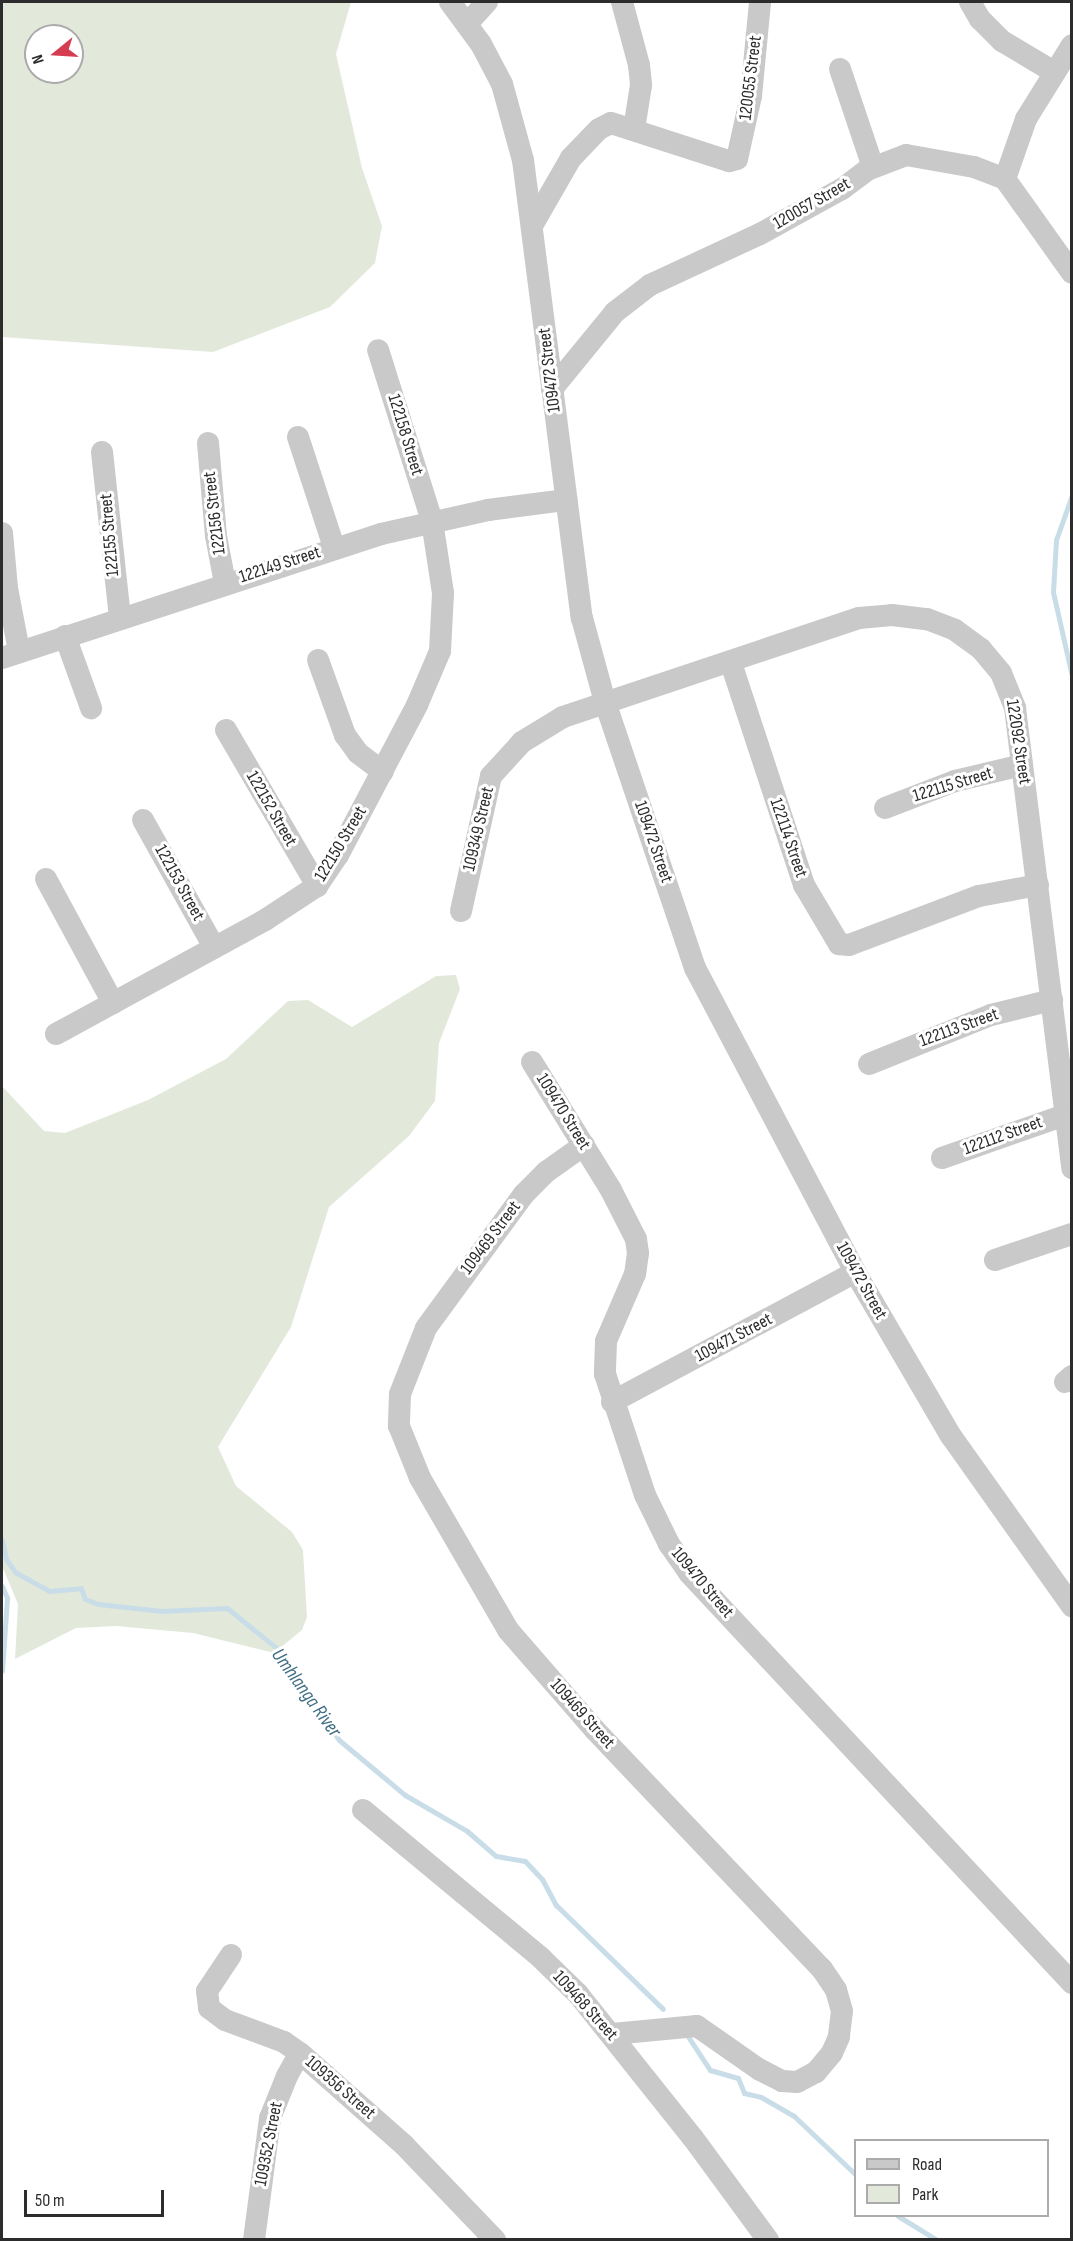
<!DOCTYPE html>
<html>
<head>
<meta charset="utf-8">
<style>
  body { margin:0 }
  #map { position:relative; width:1073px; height:2241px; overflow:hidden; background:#fff; font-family:"Sofia Sans Condensed",sans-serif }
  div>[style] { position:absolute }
  .green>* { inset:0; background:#e3e9da }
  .stream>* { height:5px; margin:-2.5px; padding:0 2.5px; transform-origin:2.5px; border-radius:2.5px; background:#c8dde7 }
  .minor>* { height:22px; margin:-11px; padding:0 11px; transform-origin:11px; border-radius:11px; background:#c9c9c9 }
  span { translate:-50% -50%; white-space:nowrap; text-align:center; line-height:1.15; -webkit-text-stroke:6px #fff; paint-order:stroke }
  .street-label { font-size:18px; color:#2c2c2c }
  .water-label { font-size:20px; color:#427086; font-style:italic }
  .frame { position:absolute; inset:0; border:3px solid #2c2c2c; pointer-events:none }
  .legend { position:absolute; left:854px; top:2139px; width:195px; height:78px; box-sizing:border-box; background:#fff; border:2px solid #ababab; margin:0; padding:8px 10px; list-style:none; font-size:18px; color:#2c2c2c }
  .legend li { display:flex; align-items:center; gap:12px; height:30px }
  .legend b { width:30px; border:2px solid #ababab }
  .north { position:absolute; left:24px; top:24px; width:60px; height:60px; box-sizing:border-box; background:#fff; border:2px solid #ababab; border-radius:50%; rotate:252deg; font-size:16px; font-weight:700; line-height:24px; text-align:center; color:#2c2c2c }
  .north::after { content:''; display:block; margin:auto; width:21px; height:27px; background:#d53c52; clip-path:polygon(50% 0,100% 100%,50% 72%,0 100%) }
  .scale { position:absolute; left:24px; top:2190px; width:140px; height:27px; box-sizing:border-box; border:3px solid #2c2c2c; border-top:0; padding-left:8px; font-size:18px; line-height:21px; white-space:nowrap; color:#2c2c2c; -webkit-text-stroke:4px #fff; paint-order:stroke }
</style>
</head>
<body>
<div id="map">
  <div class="green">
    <i style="clip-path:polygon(evenodd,2px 2px,351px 2px,336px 54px,362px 168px,382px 226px,375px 263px,330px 307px,213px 352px,2px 337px,2px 2px,36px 36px,72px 36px,72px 72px,36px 72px,36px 36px)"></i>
    <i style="clip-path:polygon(456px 975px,460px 989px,439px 1043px,435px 1101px,409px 1136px,329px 1207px,291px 1327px,218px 1447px,236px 1486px,292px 1532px,303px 1550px,307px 1617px,302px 1630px,274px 1653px,193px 1633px,116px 1626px,76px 1628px,15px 1659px,18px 1604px,2px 1566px,2px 1086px,44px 1131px,65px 1133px,148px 1100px,226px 1059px,288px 1001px,308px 1000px,352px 1027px,436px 976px)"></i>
  </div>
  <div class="stream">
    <i style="left:1072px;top:495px;width:48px;rotate:109.6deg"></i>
    <i style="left:1056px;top:540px;width:52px;rotate:93.3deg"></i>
    <i style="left:1053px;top:592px;width:86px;rotate:77.3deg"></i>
    <i style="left:2px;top:1540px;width:19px;rotate:78deg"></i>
    <i style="left:6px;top:1559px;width:16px;rotate:55deg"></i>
    <i style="left:15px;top:1572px;width:39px;rotate:29deg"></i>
    <i style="left:49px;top:1591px;width:32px;rotate:-5deg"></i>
    <i style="left:81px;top:1588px;width:12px;rotate:70deg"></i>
    <i style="left:85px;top:1599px;width:14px;rotate:21deg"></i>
    <i style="left:98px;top:1604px;width:64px;rotate:6.2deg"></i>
    <i style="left:162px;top:1611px;width:65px;rotate:-2.6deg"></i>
    <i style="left:227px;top:1608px;width:67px;rotate:38.9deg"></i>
    <i style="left:279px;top:1650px;width:34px;rotate:62deg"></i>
    <i style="left:295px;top:1680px;width:74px;rotate:53.7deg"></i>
    <i style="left:339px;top:1740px;width:86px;rotate:39.8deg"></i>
    <i style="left:405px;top:1795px;width:72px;rotate:30.1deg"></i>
    <i style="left:467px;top:1831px;width:38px;rotate:41deg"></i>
    <i style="left:496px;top:1856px;width:29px;rotate:10deg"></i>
    <i style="left:525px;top:1861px;width:25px;rotate:47deg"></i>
    <i style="left:542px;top:1879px;width:30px;rotate:62deg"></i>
    <i style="left:556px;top:1905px;width:149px;rotate:44.2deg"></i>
    <i style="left:2px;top:1586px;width:13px;rotate:67deg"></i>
    <i style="left:7px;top:1598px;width:73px;rotate:93.9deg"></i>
    <i style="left:687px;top:2035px;width:42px;rotate:56.7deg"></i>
    <i style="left:710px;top:2070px;width:29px;rotate:16deg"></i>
    <i style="left:738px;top:2078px;width:16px;rotate:68deg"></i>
    <i style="left:744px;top:2093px;width:17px;rotate:13deg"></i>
    <i style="left:761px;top:2097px;width:38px;rotate:30deg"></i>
    <i style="left:794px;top:2116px;width:86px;rotate:43.6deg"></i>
    <i style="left:898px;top:2216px;width:46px;rotate:31.6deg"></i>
  </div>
  <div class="minor">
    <i style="left:450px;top:2px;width:52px;rotate:53.6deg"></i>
    <i style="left:481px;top:44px;width:45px;rotate:62.3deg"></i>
    <i style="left:502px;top:84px;width:79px;rotate:74.6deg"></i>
    <i style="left:523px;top:160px;width:462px;rotate:82.7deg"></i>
    <i style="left:582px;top:618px;width:87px;rotate:74.7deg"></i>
    <i style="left:605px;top:702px;width:281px;rotate:71.3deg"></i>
    <i style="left:695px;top:968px;width:344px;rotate:62.2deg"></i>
    <i style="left:855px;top:1272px;width:190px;rotate:59.7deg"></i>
    <i style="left:951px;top:1436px;width:209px;rotate:54.6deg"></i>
    <i style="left:622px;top:2px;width:65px;rotate:74.9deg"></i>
    <i style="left:639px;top:65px;width:20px;rotate:84deg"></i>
    <i style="left:641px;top:85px;width:45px;rotate:99deg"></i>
    <i style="left:970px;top:2px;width:20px;rotate:60deg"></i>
    <i style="left:980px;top:19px;width:31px;rotate:45deg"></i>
    <i style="left:1002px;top:41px;width:61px;rotate:30.8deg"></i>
    <i style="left:467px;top:24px;width:30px;rotate:-48deg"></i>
    <i style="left:840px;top:69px;width:103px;rotate:71.4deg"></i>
    <i style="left:1005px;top:179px;width:64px;rotate:-70.7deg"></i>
    <i style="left:1026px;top:119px;width:87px;rotate:-58.1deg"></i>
    <i style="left:533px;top:224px;width:76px;rotate:-60.1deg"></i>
    <i style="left:571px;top:158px;width:40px;rotate:-46deg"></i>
    <i style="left:599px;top:129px;width:13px;rotate:-27deg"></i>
    <i style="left:611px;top:123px;width:124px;rotate:17.9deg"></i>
    <i style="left:729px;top:161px;width:8px;rotate:-14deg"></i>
    <i style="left:737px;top:159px;width:65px;rotate:-77.5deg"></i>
    <i style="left:751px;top:96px;width:94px;rotate:-84.5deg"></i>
    <i style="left:552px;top:389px;width:99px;rotate:-50.7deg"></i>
    <i style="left:615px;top:312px;width:44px;rotate:-37.6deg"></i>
    <i style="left:650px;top:285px;width:121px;rotate:-24.9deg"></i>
    <i style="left:760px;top:234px;width:94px;rotate:-28.8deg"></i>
    <i style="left:842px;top:189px;width:31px;rotate:-37deg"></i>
    <i style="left:867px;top:170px;width:42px;rotate:-21deg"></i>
    <i style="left:906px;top:155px;width:69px;rotate:10deg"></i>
    <i style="left:974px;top:167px;width:33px;rotate:21deg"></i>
    <i style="left:1005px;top:179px;width:115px;rotate:54.5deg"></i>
    <i style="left:298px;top:437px;width:116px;rotate:71.9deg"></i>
    <i style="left:208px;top:443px;width:93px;rotate:85.1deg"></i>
    <i style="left:216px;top:536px;width:48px;rotate:79.2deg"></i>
    <i style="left:102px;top:452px;width:166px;rotate:83.8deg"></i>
    <i style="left:2px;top:533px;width:55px;rotate:84.8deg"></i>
    <i style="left:7px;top:588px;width:64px;rotate:79.2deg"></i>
    <i style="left:65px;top:636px;width:77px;rotate:70.1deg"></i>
    <i style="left:2px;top:658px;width:399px;rotate:-18.1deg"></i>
    <i style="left:381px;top:534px;width:110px;rotate:-12.6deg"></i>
    <i style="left:488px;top:510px;width:79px;rotate:-7.3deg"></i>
    <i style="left:318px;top:660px;width:80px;rotate:70.2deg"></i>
    <i style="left:345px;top:735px;width:22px;rotate:54deg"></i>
    <i style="left:358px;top:753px;width:31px;rotate:37deg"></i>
    <i style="left:731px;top:663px;width:234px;rotate:71.8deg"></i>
    <i style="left:804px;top:885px;width:69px;rotate:59.3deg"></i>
    <i style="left:839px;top:944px;width:10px;rotate:6deg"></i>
    <i style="left:849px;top:945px;width:139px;rotate:-20.7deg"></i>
    <i style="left:979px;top:896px;width:60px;rotate:-10.6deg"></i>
    <i style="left:226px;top:730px;width:181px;rotate:59.7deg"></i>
    <i style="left:885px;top:808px;width:75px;rotate:-21.1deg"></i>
    <i style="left:955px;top:781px;width:69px;rotate:-13.4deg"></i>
    <i style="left:143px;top:820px;width:145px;rotate:60.8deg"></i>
    <i style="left:46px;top:879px;width:141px;rotate:61.6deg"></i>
    <i style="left:461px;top:911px;width:138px;rotate:-77.5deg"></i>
    <i style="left:491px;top:776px;width:46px;rotate:-47.6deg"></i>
    <i style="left:522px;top:742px;width:48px;rotate:-31.4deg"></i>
    <i style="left:563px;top:717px;width:312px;rotate:-18.5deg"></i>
    <i style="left:859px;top:618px;width:33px;rotate:-5deg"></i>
    <i style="left:892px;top:615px;width:35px;rotate:7deg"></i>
    <i style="left:927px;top:619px;width:30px;rotate:21deg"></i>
    <i style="left:955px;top:630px;width:32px;rotate:36deg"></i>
    <i style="left:981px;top:649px;width:31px;rotate:50deg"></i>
    <i style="left:1001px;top:673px;width:38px;rotate:68deg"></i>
    <i style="left:1015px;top:708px;width:464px;rotate:82.9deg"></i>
    <i style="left:56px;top:1034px;width:238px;rotate:-28.6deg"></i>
    <i style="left:265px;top:920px;width:62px;rotate:-33.2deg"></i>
    <i style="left:317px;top:886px;width:37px;rotate:-56deg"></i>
    <i style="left:338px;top:855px;width:170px;rotate:-62.2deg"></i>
    <i style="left:417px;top:705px;width:59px;rotate:-66.9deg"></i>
    <i style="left:440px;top:651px;width:58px;rotate:-87deg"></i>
    <i style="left:443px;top:593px;width:73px;rotate:-98.7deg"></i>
    <i style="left:432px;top:521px;width:179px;rotate:-107.5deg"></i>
    <i style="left:532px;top:1062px;width:150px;rotate:58.3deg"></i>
    <i style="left:611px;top:1190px;width:55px;rotate:63deg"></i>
    <i style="left:636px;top:1239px;width:14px;rotate:82deg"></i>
    <i style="left:638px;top:1253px;width:21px;rotate:98deg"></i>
    <i style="left:635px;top:1274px;width:73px;rotate:113.4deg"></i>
    <i style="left:606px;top:1341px;width:33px;rotate:92deg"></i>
    <i style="left:605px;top:1374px;width:127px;rotate:71.7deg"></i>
    <i style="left:645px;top:1495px;width:55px;rotate:63.9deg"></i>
    <i style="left:669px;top:1544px;width:35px;rotate:55deg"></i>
    <i style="left:689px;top:1573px;width:561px;rotate:46.95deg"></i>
    <i style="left:869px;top:1064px;width:131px;rotate:-21.9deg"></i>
    <i style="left:991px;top:1015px;width:63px;rotate:-13.8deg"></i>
    <i style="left:584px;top:1145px;width:47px;rotate:144.6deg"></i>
    <i style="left:546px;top:1172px;width:31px;rotate:135deg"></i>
    <i style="left:524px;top:1194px;width:166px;rotate:126.2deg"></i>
    <i style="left:426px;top:1328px;width:71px;rotate:111.5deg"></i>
    <i style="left:400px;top:1394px;width:32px;rotate:92deg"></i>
    <i style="left:399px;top:1426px;width:56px;rotate:68deg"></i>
    <i style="left:420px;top:1478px;width:176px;rotate:59.9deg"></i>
    <i style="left:508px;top:1630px;width:133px;rotate:49deg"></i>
    <i style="left:595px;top:1730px;width:330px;rotate:46.5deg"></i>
    <i style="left:822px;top:1969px;width:25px;rotate:56deg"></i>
    <i style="left:836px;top:1990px;width:22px;rotate:74deg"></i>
    <i style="left:842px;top:2011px;width:26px;rotate:97deg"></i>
    <i style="left:839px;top:2037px;width:17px;rotate:114deg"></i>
    <i style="left:832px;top:2053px;width:25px;rotate:130deg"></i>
    <i style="left:816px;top:2072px;width:21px;rotate:152deg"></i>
    <i style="left:797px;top:2082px;width:15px;rotate:-176deg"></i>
    <i style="left:782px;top:2081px;width:25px;rotate:-153deg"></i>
    <i style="left:760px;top:2070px;width:77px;rotate:-145.1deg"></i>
    <i style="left:697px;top:2026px;width:85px;rotate:174.6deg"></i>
    <i style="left:942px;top:1158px;width:130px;rotate:-19.3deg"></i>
    <i style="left:995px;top:1260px;width:81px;rotate:-18.7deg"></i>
    <i style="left:1065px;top:1382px;width:9px;rotate:-41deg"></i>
    <i style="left:612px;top:1402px;width:276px;rotate:-28.1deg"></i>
    <i style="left:363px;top:1810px;width:231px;rotate:39.7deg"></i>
    <i style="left:541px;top:1958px;width:52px;rotate:44.2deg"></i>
    <i style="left:578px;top:1994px;width:184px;rotate:51.4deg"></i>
    <i style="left:693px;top:2138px;width:127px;rotate:53.7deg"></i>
    <i style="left:231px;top:1955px;width:43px;rotate:123.7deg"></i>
    <i style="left:207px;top:1991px;width:17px;rotate:83deg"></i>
    <i style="left:209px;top:2008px;width:20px;rotate:37deg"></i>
    <i style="left:225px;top:2020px;width:63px;rotate:20.4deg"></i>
    <i style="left:284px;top:2042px;width:19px;rotate:35deg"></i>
    <i style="left:300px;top:2053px;width:139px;rotate:41.5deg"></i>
    <i style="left:404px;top:2145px;width:132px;rotate:46.2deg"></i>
    <i style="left:254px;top:2240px;width:123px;rotate:-82.5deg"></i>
    <i style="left:270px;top:2118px;width:45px;rotate:-68deg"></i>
    <i style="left:287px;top:2076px;width:26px;rotate:-61deg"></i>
  </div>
  <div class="street-label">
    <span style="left:751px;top:78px;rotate:-83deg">120055 Street</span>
    <span style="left:812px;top:204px;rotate:-30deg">120057 Street</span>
    <span style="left:550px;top:370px;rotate:-97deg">109472 Street</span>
    <span style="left:405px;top:435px;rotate:73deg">122158 Street</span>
    <span style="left:215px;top:513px;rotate:-97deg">122156 Street</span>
    <span style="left:110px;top:535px;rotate:-95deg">122155 Street</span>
    <span style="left:280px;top:565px;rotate:-18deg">122149 Street</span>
    <span style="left:1018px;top:742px;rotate:81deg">122092 Street</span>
    <span style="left:953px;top:785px;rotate:-17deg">122115 Street</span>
    <span style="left:271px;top:809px;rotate:60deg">122152 Street</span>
    <span style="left:479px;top:829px;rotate:-77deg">109349 Street</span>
    <span style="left:788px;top:838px;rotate:71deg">122114 Street</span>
    <span style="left:653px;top:842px;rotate:71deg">109472 Street</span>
    <span style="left:341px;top:844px;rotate:-59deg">122150 Street</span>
    <span style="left:179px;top:883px;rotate:61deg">122153 Street</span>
    <span style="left:959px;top:1028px;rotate:-20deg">122113 Street</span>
    <span style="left:563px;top:1112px;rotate:58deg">109470 Street</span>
    <span style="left:1003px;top:1136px;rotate:-20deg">122112 Street</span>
    <span style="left:491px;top:1238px;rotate:-53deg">109469 Street</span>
    <span style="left:861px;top:1281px;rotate:61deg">109472 Street</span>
    <span style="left:734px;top:1338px;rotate:-28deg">109471 Street</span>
    <span style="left:702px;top:1583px;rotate:50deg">109470 Street</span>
    <span style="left:582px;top:1714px;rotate:48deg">109469 Street</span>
    <span style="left:585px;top:2006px;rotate:48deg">109468 Street</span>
    <span style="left:340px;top:2088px;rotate:41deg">109356 Street</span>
    <span style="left:269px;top:2144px;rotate:-79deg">109352 Street</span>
  </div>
  <div class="water-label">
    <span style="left:306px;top:1693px;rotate:54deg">Umhlanga River</span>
  </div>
  <div class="frame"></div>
  <ul class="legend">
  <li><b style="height:8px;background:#c9c9c9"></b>Road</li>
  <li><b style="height:16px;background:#e3e9da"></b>Park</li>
  </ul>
  <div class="north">N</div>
  <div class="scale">50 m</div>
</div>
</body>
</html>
